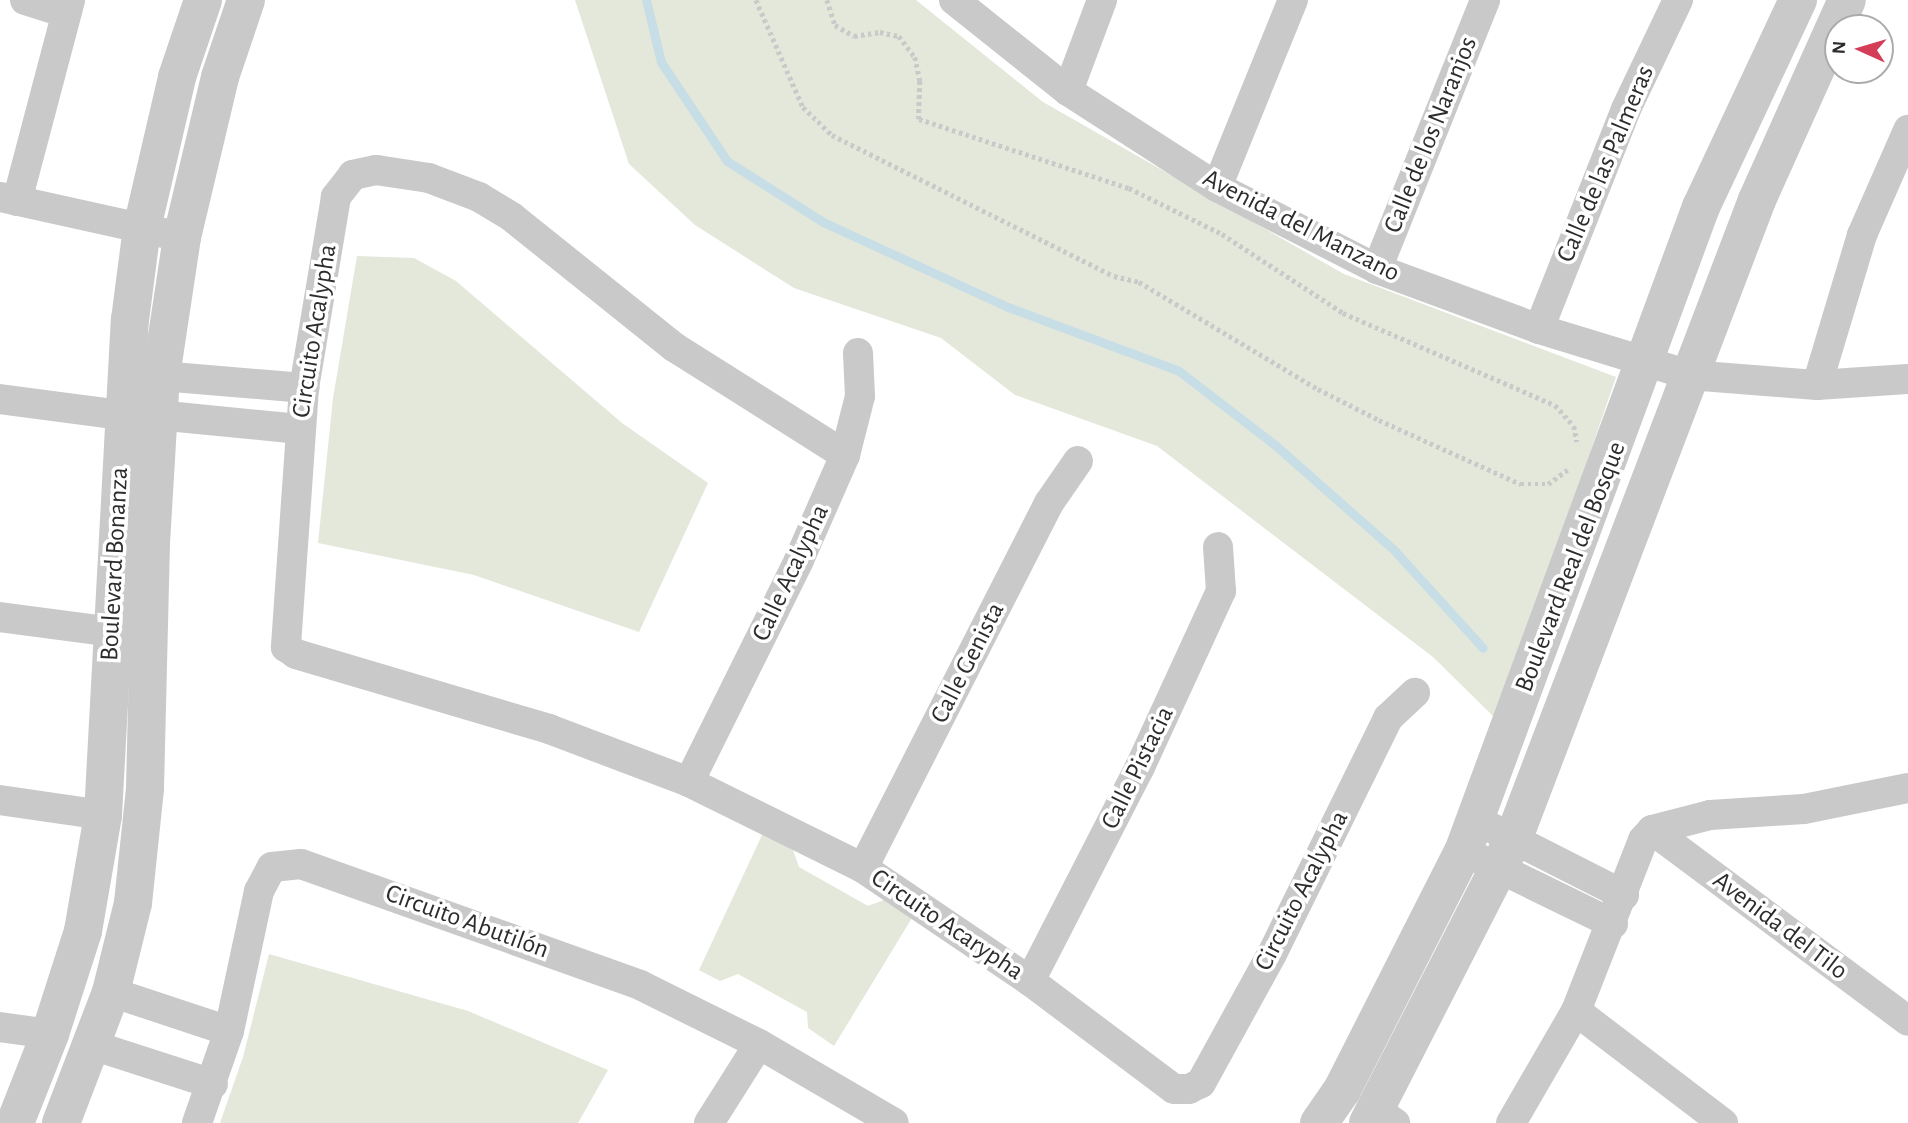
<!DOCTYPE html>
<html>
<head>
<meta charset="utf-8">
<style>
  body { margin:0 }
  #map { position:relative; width:1908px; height:1123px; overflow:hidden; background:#fff; font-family:"Alegreya Sans",sans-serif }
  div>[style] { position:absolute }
  .green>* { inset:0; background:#e3e8da }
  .stream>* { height:9px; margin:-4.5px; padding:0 4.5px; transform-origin:4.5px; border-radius:4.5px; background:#c8dee7 }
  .path>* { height:4.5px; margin-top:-2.25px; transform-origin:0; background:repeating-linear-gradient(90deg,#c9c9c9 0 3.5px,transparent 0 7px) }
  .minor>* { height:30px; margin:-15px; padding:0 15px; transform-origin:15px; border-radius:15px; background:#c9c9c9 }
  .tertiary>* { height:38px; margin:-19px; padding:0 19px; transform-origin:19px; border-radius:19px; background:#c9c9c9 }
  span { translate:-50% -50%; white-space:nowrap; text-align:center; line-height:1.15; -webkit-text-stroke:7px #fff; paint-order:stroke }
  .street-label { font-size:26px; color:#2c2c2c }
  .north { position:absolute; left:1824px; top:14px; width:70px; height:70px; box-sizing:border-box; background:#fff; border:2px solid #ababab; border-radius:50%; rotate:274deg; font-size:19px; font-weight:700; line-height:28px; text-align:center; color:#2c2c2c }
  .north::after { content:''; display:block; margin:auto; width:24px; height:32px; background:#d43c58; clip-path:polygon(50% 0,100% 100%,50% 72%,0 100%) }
</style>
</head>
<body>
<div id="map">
  <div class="green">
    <i style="clip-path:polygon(575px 0,916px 0,1043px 102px,1344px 274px,1616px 377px,1498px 721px,1433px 657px,1157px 446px,1015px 395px,941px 338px,794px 288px,695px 225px,629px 164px)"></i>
    <i style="clip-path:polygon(357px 256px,414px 258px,456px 281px,622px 423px,708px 483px,639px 632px,474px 575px,318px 543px,333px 398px)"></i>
    <i style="clip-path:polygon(763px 833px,793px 850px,799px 867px,868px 906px,889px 898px,915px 913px,834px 1046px,808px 1028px,807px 1012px,738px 974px,720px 981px,699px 970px)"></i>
    <i style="clip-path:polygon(269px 954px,468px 1011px,608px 1070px,578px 1123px,220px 1123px,243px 1057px)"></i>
  </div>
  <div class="stream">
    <i style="left:646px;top:0;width:64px;rotate:76.4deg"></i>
    <i style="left:661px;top:62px;width:119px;rotate:56.3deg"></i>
    <i style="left:727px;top:161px;width:114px;rotate:32.4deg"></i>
    <i style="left:823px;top:222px;width:204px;rotate:24.7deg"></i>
    <i style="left:1008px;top:307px;width:183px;rotate:20.5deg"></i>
    <i style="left:1179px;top:371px;width:121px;rotate:37.6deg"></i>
    <i style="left:1275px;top:445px;width:159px;rotate:41.4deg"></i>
    <i style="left:1394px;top:550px;width:132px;rotate:47.8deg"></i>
  </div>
  <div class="path">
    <i style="left:756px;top:0;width:117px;rotate:66.3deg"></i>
    <i style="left:803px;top:107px;width:40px;rotate:44deg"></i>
    <i style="left:832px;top:135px;width:315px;rotate:26.6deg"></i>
    <i style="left:1114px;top:276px;width:26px;rotate:13deg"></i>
    <i style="left:1139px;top:282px;width:209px;rotate:30.9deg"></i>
    <i style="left:1318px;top:389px;width:68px;rotate:26.9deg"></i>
    <i style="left:1379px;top:420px;width:156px;rotate:24.3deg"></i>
    <i style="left:1521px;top:484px;width:27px"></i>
    <i style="left:1548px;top:484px;width:24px;rotate:-36deg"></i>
    <i style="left:827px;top:0;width:26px;rotate:72deg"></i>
    <i style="left:835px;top:25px;width:22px;rotate:30deg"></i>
    <i style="left:854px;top:36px;width:26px;rotate:-9deg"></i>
    <i style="left:880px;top:32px;width:19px;rotate:12deg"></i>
    <i style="left:899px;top:36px;width:26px;rotate:53deg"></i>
    <i style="left:915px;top:57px;width:25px;rotate:78deg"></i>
    <i style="left:920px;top:81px;width:38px;rotate:92deg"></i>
    <i style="left:919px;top:119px;width:221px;rotate:18.2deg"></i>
    <i style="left:1129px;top:188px;width:104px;rotate:26.3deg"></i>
    <i style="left:1222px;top:234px;width:145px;rotate:33.1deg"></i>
    <i style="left:1343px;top:313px;width:231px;rotate:23.5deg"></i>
    <i style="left:1555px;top:405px;width:28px;rotate:48deg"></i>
    <i style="left:1574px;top:426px;width:16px;rotate:79deg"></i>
  </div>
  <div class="minor">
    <i style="left:25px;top:0;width:43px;rotate:17.6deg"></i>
    <i style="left:954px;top:0;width:146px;rotate:38.6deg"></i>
    <i style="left:1068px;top:91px;width:177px;rotate:32.8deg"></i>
    <i style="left:1217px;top:187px;width:180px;rotate:27.1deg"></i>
    <i style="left:1377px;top:269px;width:173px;rotate:20.3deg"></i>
    <i style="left:1539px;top:329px;width:157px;rotate:17deg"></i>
    <i style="left:1689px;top:375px;width:128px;rotate:4.5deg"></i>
    <i style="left:1817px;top:385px;width:91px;rotate:-3.8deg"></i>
    <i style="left:1068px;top:91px;width:97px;rotate:-69.5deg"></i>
    <i style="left:1217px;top:187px;width:202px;rotate:-67.9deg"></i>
    <i style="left:0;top:197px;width:168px;rotate:12.4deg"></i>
    <i style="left:17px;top:201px;width:208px;rotate:-75.2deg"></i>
    <i style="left:1377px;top:269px;width:290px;rotate:-68.1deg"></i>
    <i style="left:1539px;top:329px;width:237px;rotate:-68.4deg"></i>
    <i style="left:1626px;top:109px;width:121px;rotate:-64.5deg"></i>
    <i style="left:161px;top:376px;width:144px;rotate:4.8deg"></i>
    <i style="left:1817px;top:385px;width:157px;rotate:-73.3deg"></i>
    <i style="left:1862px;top:235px;width:115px;rotate:-66.3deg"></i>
    <i style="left:0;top:399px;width:123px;rotate:7.5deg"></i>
    <i style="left:157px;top:415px;width:143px;rotate:5.6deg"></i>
    <i style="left:845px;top:455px;width:202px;rotate:-147.7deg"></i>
    <i style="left:674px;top:347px;width:208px;rotate:-141.3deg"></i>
    <i style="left:512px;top:217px;width:39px;rotate:-149deg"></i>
    <i style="left:479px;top:197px;width:53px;rotate:-159.2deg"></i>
    <i style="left:429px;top:178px;width:54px;rotate:-171.4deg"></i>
    <i style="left:376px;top:170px;width:24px;rotate:168deg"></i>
    <i style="left:353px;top:175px;width:28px;rotate:128deg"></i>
    <i style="left:336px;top:197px;width:194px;rotate:99.5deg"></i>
    <i style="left:304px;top:388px;width:260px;rotate:94deg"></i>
    <i style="left:286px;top:647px;width:12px;rotate:35deg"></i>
    <i style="left:296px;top:654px;width:264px;rotate:16.5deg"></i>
    <i style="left:549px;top:729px;width:150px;rotate:20.7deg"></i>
    <i style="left:689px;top:782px;width:194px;rotate:26.3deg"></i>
    <i style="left:863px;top:868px;width:202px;rotate:34.1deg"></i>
    <i style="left:1030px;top:981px;width:180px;rotate:36.9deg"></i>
    <i style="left:1174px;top:1089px;width:15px"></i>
    <i style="left:1189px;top:1089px;width:13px;rotate:-27deg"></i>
    <i style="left:1201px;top:1083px;width:147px;rotate:-61.2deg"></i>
    <i style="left:1272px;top:954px;width:263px;rotate:-63.8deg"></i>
    <i style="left:1388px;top:718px;width:37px;rotate:-43deg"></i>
    <i style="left:0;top:617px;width:136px;rotate:7.6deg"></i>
    <i style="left:689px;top:782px;width:248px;rotate:-63.6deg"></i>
    <i style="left:799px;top:560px;width:115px;rotate:-66.3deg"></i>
    <i style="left:845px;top:455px;width:61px;rotate:-75.7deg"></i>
    <i style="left:860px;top:396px;width:43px;rotate:-92.7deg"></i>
    <i style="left:0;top:800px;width:104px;rotate:8.3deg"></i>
    <i style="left:1476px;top:820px;width:166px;rotate:26.9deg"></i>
    <i style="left:1652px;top:830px;width:319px;rotate:36.7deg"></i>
    <i style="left:1480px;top:859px;width:148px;rotate:26deg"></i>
    <i style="left:863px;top:868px;width:410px;rotate:-63deg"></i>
    <i style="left:1049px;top:503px;width:51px;rotate:-55.4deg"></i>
    <i style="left:1030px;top:981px;width:241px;rotate:-62.8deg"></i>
    <i style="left:1140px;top:767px;width:194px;rotate:-65.3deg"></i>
    <i style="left:1221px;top:591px;width:44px;rotate:-93.9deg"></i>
    <i style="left:111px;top:992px;width:124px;rotate:18.3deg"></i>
    <i style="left:1576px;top:1011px;width:185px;rotate:37.3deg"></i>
    <i style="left:0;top:1027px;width:50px;rotate:8deg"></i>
    <i style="left:92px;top:1045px;width:127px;rotate:17.9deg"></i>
    <i style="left:1377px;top:1111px;width:22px;rotate:34deg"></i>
    <i style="left:197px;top:1123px;width:97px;rotate:-70.8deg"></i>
    <i style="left:229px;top:1031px;width:143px;rotate:-77.9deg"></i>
    <i style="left:259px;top:891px;width:27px;rotate:-62deg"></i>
    <i style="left:272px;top:867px;width:29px;rotate:-6deg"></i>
    <i style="left:301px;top:864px;width:360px;rotate:19.6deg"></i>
    <i style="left:640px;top:985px;width:133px;rotate:26.4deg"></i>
    <i style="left:759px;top:1044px;width:156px;rotate:30.3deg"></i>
    <i style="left:709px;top:1123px;width:93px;rotate:-57.7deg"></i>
    <i style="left:1511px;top:1123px;width:129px;rotate:-59.9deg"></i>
    <i style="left:1576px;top:1011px;width:184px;rotate:-68.6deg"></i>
    <i style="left:1643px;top:840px;width:13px;rotate:-48deg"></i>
    <i style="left:1652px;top:830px;width:60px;rotate:-14.5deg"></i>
    <i style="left:1710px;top:815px;width:94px;rotate:-3.7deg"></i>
    <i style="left:1804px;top:809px;width:106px;rotate:-11.4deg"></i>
  </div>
  <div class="tertiary">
    <i style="left:15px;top:1123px;width:96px;rotate:-68.5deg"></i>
    <i style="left:50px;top:1034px;width:108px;rotate:-72.2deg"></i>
    <i style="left:83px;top:931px;width:118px;rotate:-80.2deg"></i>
    <i style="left:103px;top:815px;width:496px;rotate:-86.9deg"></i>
    <i style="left:130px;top:320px;width:93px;rotate:-82.6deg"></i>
    <i style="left:142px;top:228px;width:155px;rotate:-76.9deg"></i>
    <i style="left:177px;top:77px;width:81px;rotate:-71.3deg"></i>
    <i style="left:61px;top:1123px;width:140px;rotate:-69.1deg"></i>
    <i style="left:111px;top:992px;width:92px;rotate:-76.1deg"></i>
    <i style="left:133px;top:903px;width:116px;rotate:-84deg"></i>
    <i style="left:145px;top:788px;width:245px;rotate:-88.6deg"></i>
    <i style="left:151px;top:543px;width:167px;rotate:-86.6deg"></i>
    <i style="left:161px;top:376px;width:141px;rotate:-81.4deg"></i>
    <i style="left:182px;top:237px;width:164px;rotate:-76.6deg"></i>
    <i style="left:220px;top:77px;width:81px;rotate:-71.3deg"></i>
    <i style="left:1319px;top:1123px;width:40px;rotate:-55.1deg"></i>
    <i style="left:1342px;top:1090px;width:267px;rotate:-63.1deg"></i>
    <i style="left:1463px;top:852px;width:688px;rotate:-69.75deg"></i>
    <i style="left:1701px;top:207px;width:229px;rotate:-64.9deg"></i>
    <i style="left:1368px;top:1123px;width:318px;rotate:-62.9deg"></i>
    <i style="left:1513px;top:840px;width:685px;rotate:-69.13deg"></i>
    <i style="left:1757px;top:200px;width:219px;rotate:-65.8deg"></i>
  </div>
  <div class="street-label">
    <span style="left:1431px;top:135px;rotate:-68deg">Calle de los Naranjos</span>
    <span style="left:1606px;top:164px;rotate:-67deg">Calle de las Palmeras</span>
    <span style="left:1301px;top:226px;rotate:27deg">Avenida del Manzano</span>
    <span style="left:315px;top:331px;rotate:-81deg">Circuito Acalypha</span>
    <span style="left:115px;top:564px;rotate:-87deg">Boulevard Bonanza</span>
    <span style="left:1571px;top:567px;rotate:-69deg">Boulevard Real del Bosque</span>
    <span style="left:791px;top:573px;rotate:-65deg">Calle Acalypha</span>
    <span style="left:968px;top:663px;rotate:-63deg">Calle Genista</span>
    <span style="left:1138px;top:768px;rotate:-64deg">Calle Pistacia</span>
    <span style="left:1302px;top:891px;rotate:-63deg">Circuito Acalypha</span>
    <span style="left:467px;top:922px;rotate:20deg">Circuito Abutilón</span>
    <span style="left:947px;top:925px;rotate:34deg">Circuito Acarypha</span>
    <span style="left:1780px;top:926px;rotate:37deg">Avenida del Tilo</span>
  </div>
  <div class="north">N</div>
</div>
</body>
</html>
